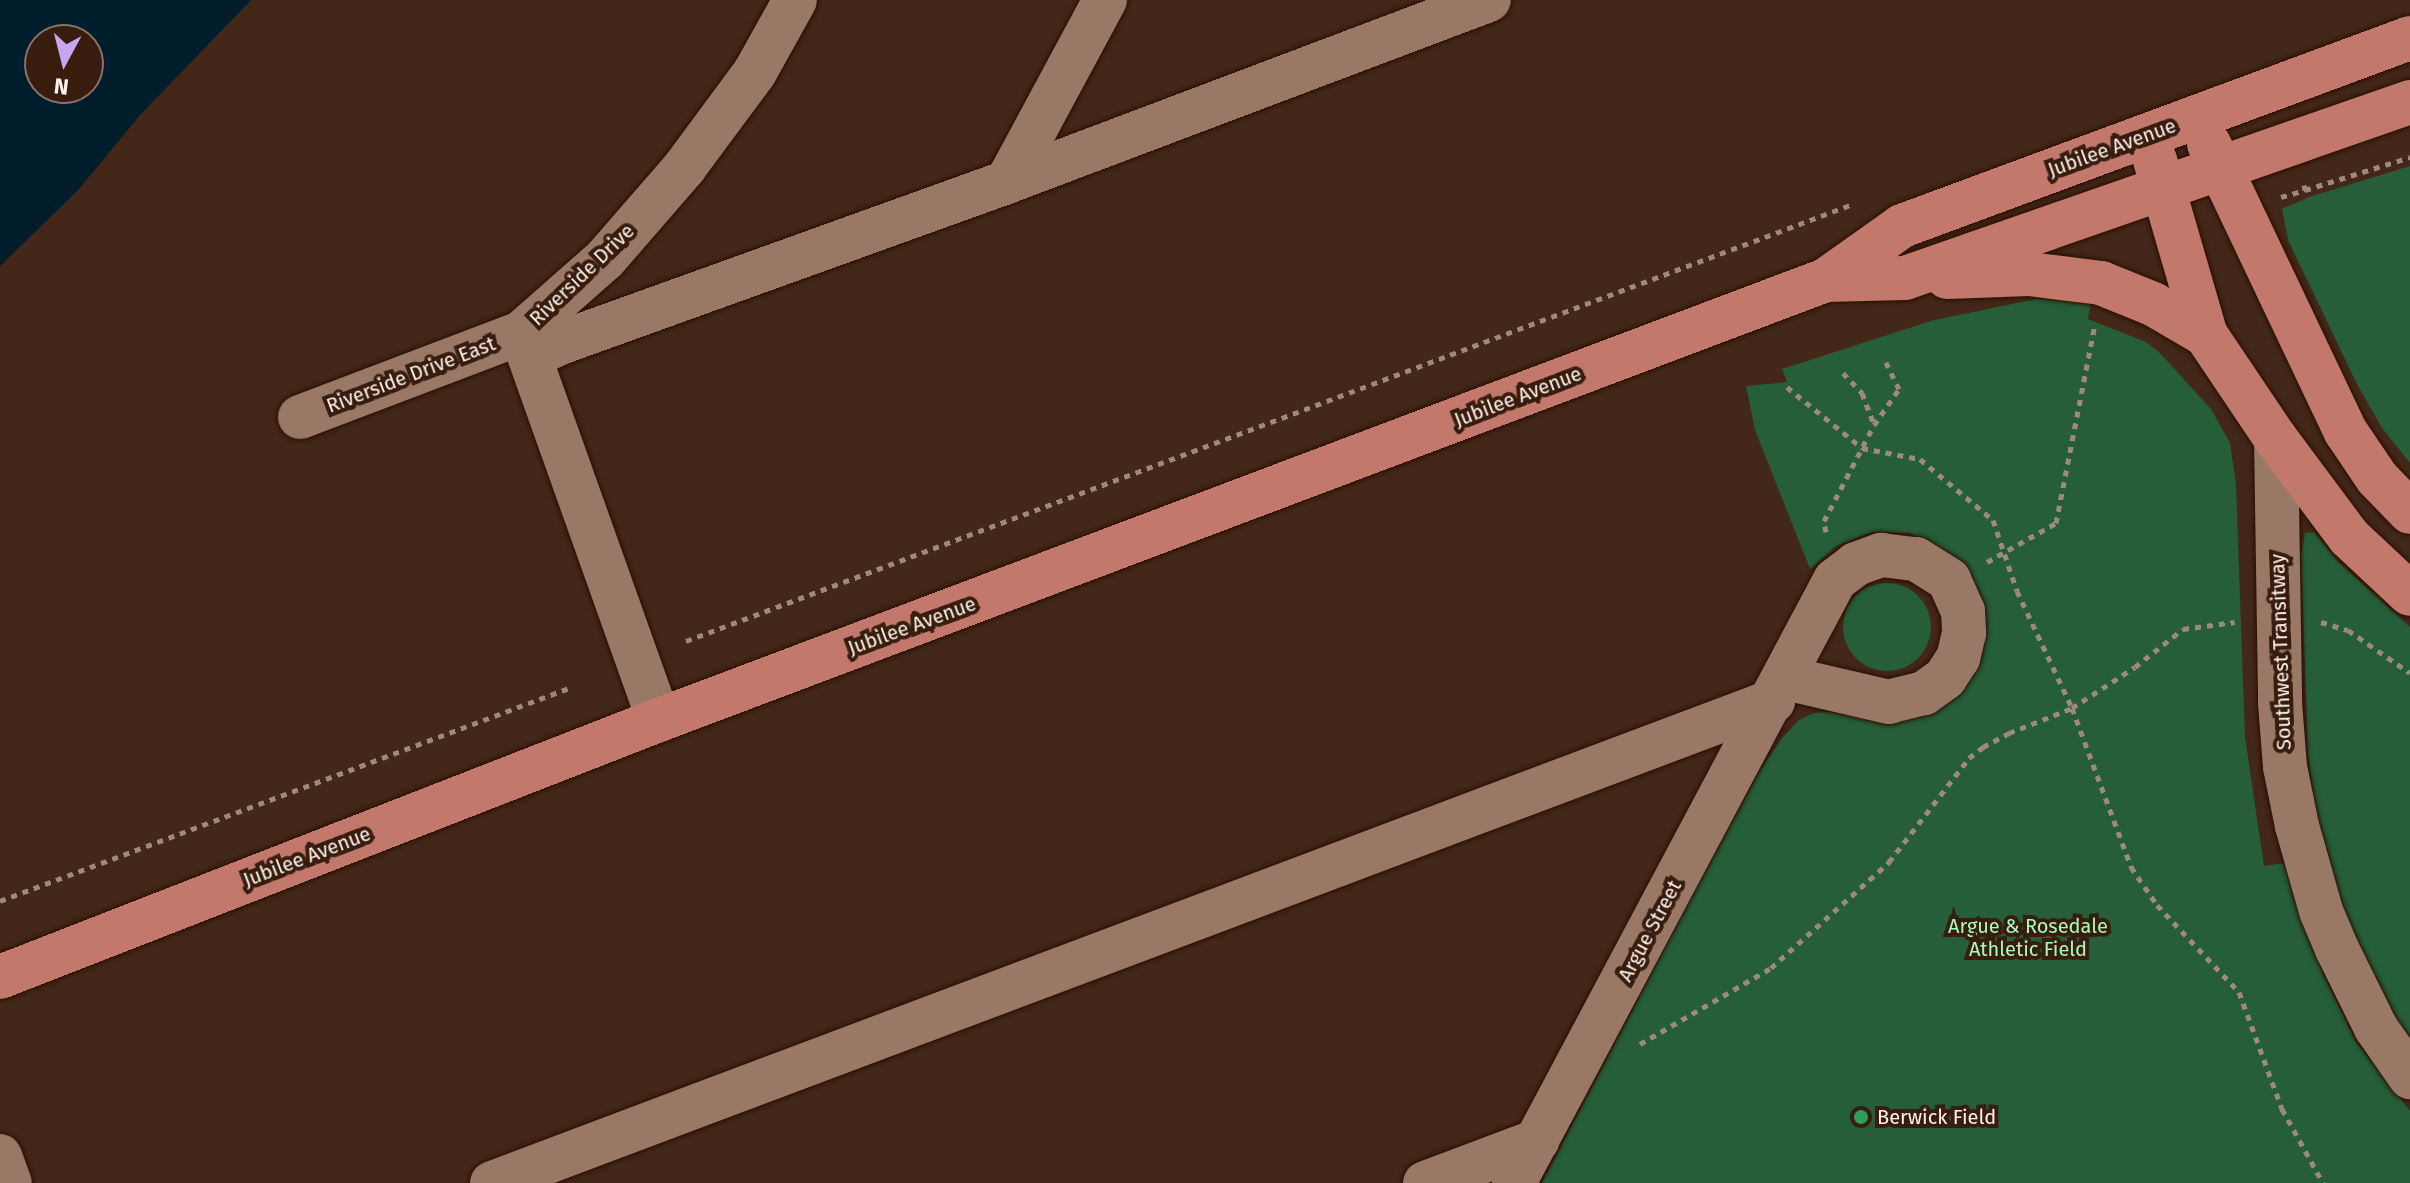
<!DOCTYPE html>
<html>
<head>
<meta charset="utf-8">
<style>
  body { margin:0 }
  #map { position:relative; width:2410px; height:1183px; overflow:hidden; background:#432718; font-family:"Fira Sans",sans-serif }
  div>[style] { position:absolute }
  .green>* { inset:0; background:#255e38 }
  .round { border-radius:50% }
  .water>* { inset:0; background:#001d2c }
  .path>* { height:5px; margin-top:-2.5px; transform-origin:0; background:repeating-linear-gradient(90deg,#9d897e 0 6px,transparent 0 12px) }
  .roads { filter:drop-shadow(0 0 2px #280f02) drop-shadow(0 0 2px #280f02) }
  .minor>* { height:44px; margin:-22px; padding:0 22px; transform-origin:22px; border-radius:22px; background:#997866 }
  .major>* { height:44px; margin:-22px; padding:0 22px; transform-origin:22px; border-radius:22px; background:#c2796c }
  .dots>* { width:22px; height:22px; translate:-50% -50%; box-sizing:border-box; border:4px solid #381d0e; border-radius:50% }
  span { translate:-50% -50%; white-space:nowrap; text-align:center; line-height:1.15; -webkit-text-stroke:8px #381d0e; paint-order:stroke }
  .street-label { font-size:20px; color:#fef2ec }
  .park-label { font-size:20px; color:#a4fcbc }
  .poi-label { font-size:20px; color:#fef2ec }
  .left { translate:0 -50%; text-align:left }
  .north { position:absolute; left:24px; top:24px; width:80px; height:80px; box-sizing:border-box; background:#381d0e; border:2px solid #877267; border-radius:50%; rotate:187deg; font-size:22px; font-weight:700; line-height:32px; text-align:center; color:#fef2ec }
  .north::after { content:''; display:block; margin:auto; width:28px; height:36px; background:#c7a6ef; clip-path:polygon(50% 0,100% 100%,50% 72%,0 100%) }
</style>
</head>
<body>
<div id="map">
  <div class="green">
    <i style="clip-path:polygon(2410px 166px,2410px 463px,2382px 428px,2357px 384px,2288px 240px,2282px 209px,2309px 197px)"></i>
    <i style="clip-path:polygon(2036px 299px,2091px 300px,2088px 319px,2146px 342px,2159px 352px,2211px 409px,2230px 443px,2236px 484px,2245px 737px,2264px 866px,2285px 863px,2322px 972px,2356px 1042px,2410px 1111px,2410px 1183px,1542px 1183px,1685px 909px,1761px 769px,1783px 737px,1799px 720px,1814px 713px,1831px 712px,1888px 724px,1928px 715px,1961px 690px,1971px 578px,1945px 550px,1910px 533px,1871px 532px,1836px 546px,1810px 569px,1755px 430px,1746px 386px,1787px 382px,1782px 369px,1934px 320px)"></i>
    <i style="clip-path:polygon(2314px 532px,2339px 563px,2410px 627px,2410px 1042px,2364px 961px,2337px 892px,2315px 807px,2308px 752px,2301px 556px,2305px 533px)"></i>
    <i class="round" style="left:1843px;top:583px;width:88px;height:88px"></i>
  </div>
  <div class="water">
    <i style="clip-path:polygon(evenodd,0 0,251px 0,140px 115px,78px 190px,0 266px,0 0,40px 40px,88px 40px,88px 88px,40px 88px,40px 40px)"></i>
  </div>
  <div class="path">
    <i style="left:2305px;top:190px;width:110px;rotate:-17.4deg"></i>
    <i style="left:2281px;top:197px;width:25px;rotate:-16deg"></i>
    <i style="left:2305px;top:190px;width:5px;rotate:-101deg"></i>
    <i style="left:1843px;top:373px;width:28px;rotate:46deg"></i>
    <i style="left:1862px;top:393px;width:34px;rotate:69deg"></i>
    <i style="left:1787px;top:387px;width:97px;rotate:39.1deg"></i>
    <i style="left:1862px;top:448px;width:59px;rotate:10.7deg"></i>
    <i style="left:1920px;top:459px;width:95px;rotate:39.9deg"></i>
    <i style="left:1993px;top:520px;width:75px;rotate:71.3deg"></i>
    <i style="left:2017px;top:591px;width:129px;rotate:64.8deg"></i>
    <i style="left:2072px;top:708px;width:170px;rotate:69.6deg"></i>
    <i style="left:2131px;top:867px;width:46px;rotate:55.6deg"></i>
    <i style="left:2157px;top:905px;width:120px;rotate:46.7deg"></i>
    <i style="left:2239px;top:992px;width:125px;rotate:69.8deg"></i>
    <i style="left:2282px;top:1109px;width:85px;rotate:61deg"></i>
    <i style="left:1826px;top:532px;width:11px;rotate:-100deg"></i>
    <i style="left:1824px;top:521px;width:108px;rotate:-62.5deg"></i>
    <i style="left:1874px;top:425px;width:44px;rotate:-55.2deg"></i>
    <i style="left:1899px;top:389px;width:30px;rotate:-116deg"></i>
    <i style="left:1987px;top:562px;width:79px;rotate:-29.5deg"></i>
    <i style="left:2056px;top:523px;width:203px;rotate:-78.9deg"></i>
    <i style="left:2321px;top:622px;width:28px;rotate:17deg"></i>
    <i style="left:2348px;top:630px;width:75px;rotate:34.7deg"></i>
    <i style="left:686px;top:641px;width:1246px;rotate:-20.53deg"></i>
    <i style="left:0;top:901px;width:608px;rotate:-20.52deg"></i>
    <i style="left:1640px;top:1044px;width:151px;rotate:-30.1deg"></i>
    <i style="left:1771px;top:968px;width:159px;rotate:-41.9deg"></i>
    <i style="left:1889px;top:862px;width:131px;rotate:-52.4deg"></i>
    <i style="left:1969px;top:758px;width:18px;rotate:-38deg"></i>
    <i style="left:1983px;top:747px;width:30px;rotate:-28deg"></i>
    <i style="left:2009px;top:733px;width:68px;rotate:-21.6deg"></i>
    <i style="left:2072px;top:708px;width:75px;rotate:-33.1deg"></i>
    <i style="left:2135px;top:667px;width:61px;rotate:-38.4deg"></i>
    <i style="left:2183px;top:629px;width:52px;rotate:-7.7deg"></i>
  </div>
  <div class="roads">
    <div class="minor">
      <i style="left:1007px;top:182px;width:207px;rotate:-61.7deg"></i>
      <i style="left:521px;top:333px;width:411px;rotate:70.4deg"></i>
      <i style="left:530px;top:357px;width:33px;rotate:-25deg"></i>
      <i style="left:560px;top:343px;width:475px;rotate:-19.8deg"></i>
      <i style="left:1007px;top:182px;width:515px;rotate:-20.69deg"></i>
      <i style="left:300px;top:417px;width:236px;rotate:-20.8deg"></i>
      <i style="left:521px;top:333px;width:112px;rotate:-41.4deg"></i>
      <i style="left:605px;top:259px;width:121px;rotate:-49deg"></i>
      <i style="left:684px;top:168px;width:119px;rotate:-53.5deg"></i>
      <i style="left:755px;top:72px;width:82px;rotate:-60.9deg"></i>
      <i style="left:2276px;top:439px;width:264px;rotate:89.1deg"></i>
      <i style="left:2280px;top:703px;width:64px;rotate:85.5deg"></i>
      <i style="left:2285px;top:767px;width:60px;rotate:78.5deg"></i>
      <i style="left:2297px;top:826px;width:88px;rotate:74.2deg"></i>
      <i style="left:2321px;top:911px;width:41px;rotate:67.2deg"></i>
      <i style="left:2337px;top:949px;width:88px;rotate:63.7deg"></i>
      <i style="left:2376px;top:1028px;width:60px;rotate:55.2deg"></i>
      <i style="left:0;top:1156px;width:29px;rotate:70deg"></i>
      <i style="left:492px;top:1183px;width:1369px;rotate:-20.62deg"></i>
      <i style="left:1425px;top:1183px;width:120px;rotate:-20.6deg"></i>
      <i style="left:1514px;top:1183px;width:683px;rotate:-61.97deg"></i>
      <i style="left:1835px;top:580px;width:26px;rotate:-37deg"></i>
      <i style="left:1856px;top:564px;width:27px;rotate:-20deg"></i>
      <i style="left:1881px;top:555px;width:35px;rotate:7deg"></i>
      <i style="left:1916px;top:559px;width:39px;rotate:32deg"></i>
      <i style="left:1949px;top:580px;width:34px;rotate:66deg"></i>
      <i style="left:1963px;top:611px;width:22px;rotate:87deg"></i>
      <i style="left:1964px;top:633px;width:26px;rotate:103deg"></i>
      <i style="left:1958px;top:658px;width:24px;rotate:123deg"></i>
      <i style="left:1945px;top:678px;width:26px;rotate:144deg"></i>
      <i style="left:1924px;top:693px;width:36px;rotate:166deg"></i>
      <i style="left:1889px;top:702px;width:106px;rotate:-166.9deg"></i>
    </div>
    <div class="major">
      <i style="left:2209px;top:144px;width:319px;rotate:64.6deg"></i>
      <i style="left:2346px;top:432px;width:55px;rotate:56deg"></i>
      <i style="left:2377px;top:478px;width:47px;rotate:45.9deg"></i>
      <i style="left:2155px;top:160px;width:182px;rotate:73.8deg"></i>
      <i style="left:2206px;top:335px;width:125px;rotate:56.1deg"></i>
      <i style="left:2276px;top:439px;width:122px;rotate:53.3deg"></i>
      <i style="left:2349px;top:537px;width:83px;rotate:43.1deg"></i>
      <i style="left:1947px;top:277px;width:82px;rotate:-2.1deg"></i>
      <i style="left:2029px;top:274px;width:73px;rotate:7.1deg"></i>
      <i style="left:2101px;top:283px;width:56px;rotate:22deg"></i>
      <i style="left:2153px;top:304px;width:61px;rotate:30.3deg"></i>
      <i style="left:1826px;top:280px;width:79px;rotate:-1.5deg"></i>
      <i style="left:1905px;top:278px;width:535px;rotate:-19.21deg"></i>
      <i style="left:0;top:977px;width:707px;rotate:-21.31deg"></i>
      <i style="left:659px;top:720px;width:1247px;rotate:-20.66deg"></i>
      <i style="left:1826px;top:280px;width:93px;rotate:-35.4deg"></i>
      <i style="left:1902px;top:226px;width:542px;rotate:-20.31deg"></i>
    </div>
  </div>
  <div class="dots">
    <i style="left:1861px;top:1117px;background:#2e9e5b"></i>
  </div>
  <div class="street-label">
    <span style="left:2112px;top:148px;rotate:-20deg">Jubilee Avenue</span>
    <span style="left:582px;top:275px;rotate:-44deg">Riverside Drive</span>
    <span style="left:411px;top:375px;rotate:-21deg">Riverside Drive East</span>
    <span style="left:1518px;top:397px;rotate:-21deg">Jubilee Avenue</span>
    <span style="left:912px;top:626px;rotate:-20deg">Jubilee Avenue</span>
    <span style="left:2281px;top:652px;rotate:-92deg">Southwest Transitway</span>
    <span style="left:307px;top:857px;rotate:-21deg">Jubilee Avenue</span>
    <span style="left:1650px;top:931px;rotate:-62deg">Argue Street</span>
  </div>
  <div class="park-label">
    <span style="left:2028px;top:938px">Argue &amp; Rosedale<br>Athletic Field</span>
  </div>
  <div class="poi-label">
    <span class="left" style="left:1877px;top:1117px">Berwick Field</span>
  </div>
  <div class="north">N</div>
</div>
</body>
</html>
